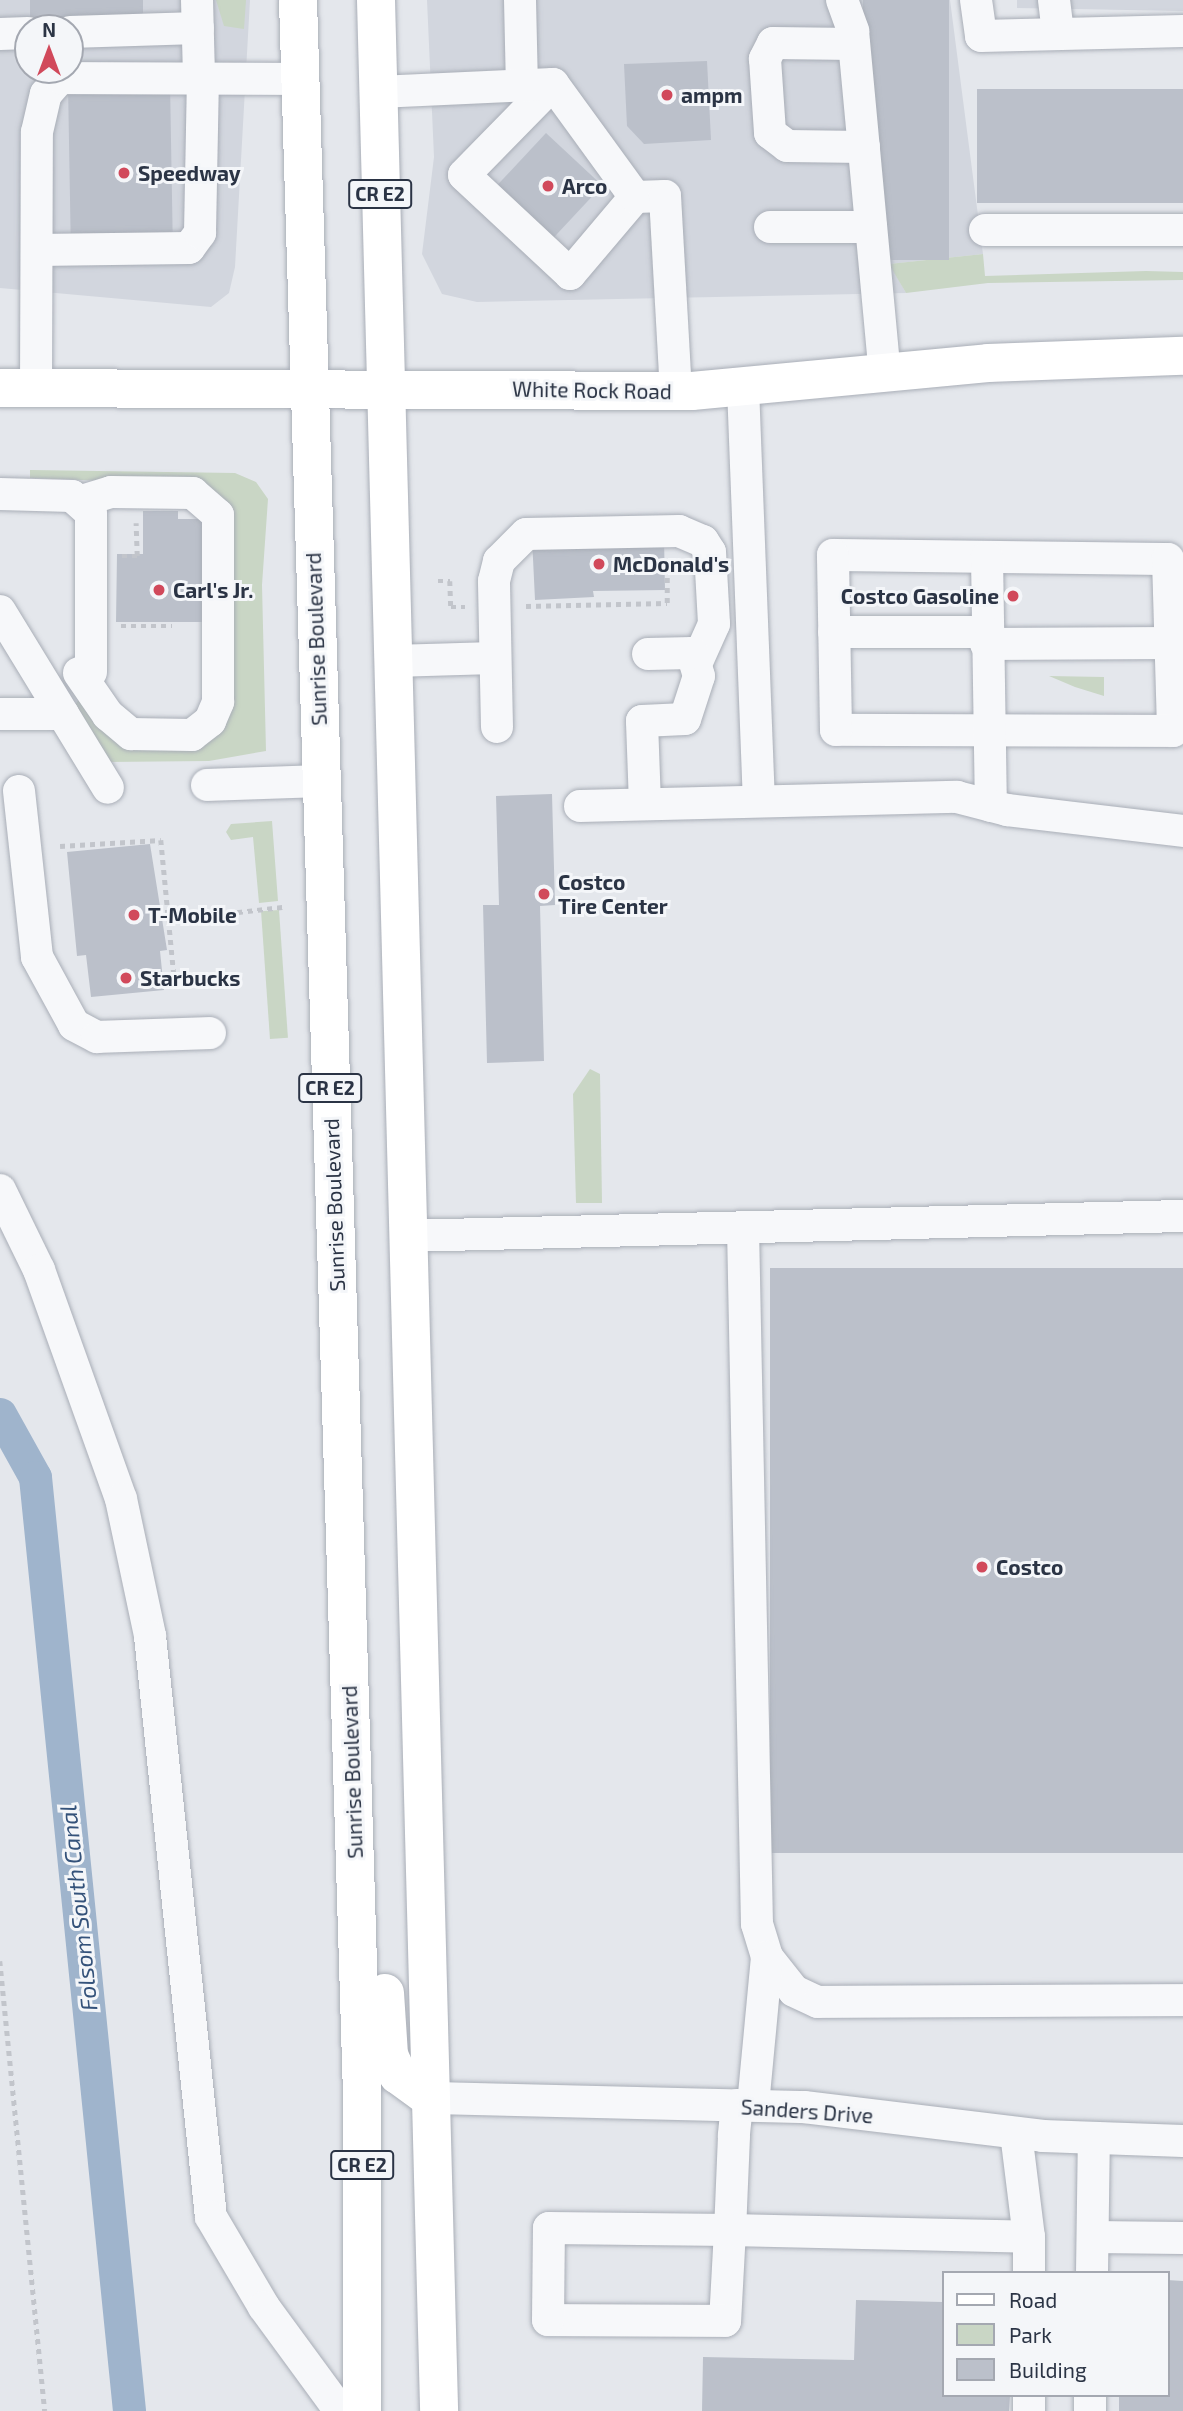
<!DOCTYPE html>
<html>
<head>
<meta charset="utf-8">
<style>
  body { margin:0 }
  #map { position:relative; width:1183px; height:2411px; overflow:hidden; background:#e4e7ec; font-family:"Exo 2",sans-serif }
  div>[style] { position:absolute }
  .built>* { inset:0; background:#d2d6de }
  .green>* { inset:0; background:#c9d6c5; transform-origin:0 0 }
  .canal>* { height:33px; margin:-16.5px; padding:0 16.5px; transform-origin:16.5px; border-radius:16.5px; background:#9fb4cc }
  .building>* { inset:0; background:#bbc0ca; transform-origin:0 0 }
  .path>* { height:4.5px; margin-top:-2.25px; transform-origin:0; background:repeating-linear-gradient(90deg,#c2c5cb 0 5px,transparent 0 10px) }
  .roads { filter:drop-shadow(0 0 2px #a9aeb7) drop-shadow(0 0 2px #a9aeb7) }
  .minor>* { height:32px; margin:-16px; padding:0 16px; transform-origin:16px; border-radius:16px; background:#f7f8fa }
  .major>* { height:38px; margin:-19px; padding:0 19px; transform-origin:19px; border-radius:19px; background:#fff }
  .dots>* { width:19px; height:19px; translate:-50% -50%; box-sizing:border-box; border:4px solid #f4f6f9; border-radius:50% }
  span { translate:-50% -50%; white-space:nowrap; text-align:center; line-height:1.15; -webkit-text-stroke:6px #f4f6f9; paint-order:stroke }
  .shield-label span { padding:2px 5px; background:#f4f6f9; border:2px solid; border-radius:5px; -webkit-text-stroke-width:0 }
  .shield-label { font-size:19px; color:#2b3445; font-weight:700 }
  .poi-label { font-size:21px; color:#2b3445; font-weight:700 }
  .left { translate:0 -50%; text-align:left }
  .right { translate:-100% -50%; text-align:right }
  .street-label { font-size:21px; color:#2b3445 }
  .water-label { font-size:23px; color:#34527a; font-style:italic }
  .legend { position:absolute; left:942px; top:2271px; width:228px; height:126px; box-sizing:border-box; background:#f4f6f9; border:2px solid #a4a8b1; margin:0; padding:9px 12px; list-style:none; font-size:21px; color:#2b3445 }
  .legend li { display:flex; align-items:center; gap:14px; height:35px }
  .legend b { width:35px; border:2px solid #a4a8b1 }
  .north { position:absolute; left:14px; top:14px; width:70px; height:70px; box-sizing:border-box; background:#f4f6f9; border:2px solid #a4a8b1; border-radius:50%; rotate:0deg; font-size:19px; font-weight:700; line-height:28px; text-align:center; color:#2b3445 }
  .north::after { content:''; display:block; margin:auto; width:24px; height:32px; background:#d1495b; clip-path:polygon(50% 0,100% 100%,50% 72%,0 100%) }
</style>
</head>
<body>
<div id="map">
  <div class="built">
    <i style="clip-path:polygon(evenodd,0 0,250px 0,235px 267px,229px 293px,211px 307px,0 288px,0 0,28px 28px,70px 28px,70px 70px,28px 70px,28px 28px)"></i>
    <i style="clip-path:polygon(427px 0,950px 0,983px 254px,890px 264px,906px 293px,477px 302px,442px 294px,422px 254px,434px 157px)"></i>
    <i style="clip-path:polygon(1017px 0,1183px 0,1183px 11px,1017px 8px)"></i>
  </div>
  <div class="green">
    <i style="clip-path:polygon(216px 0,246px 0,244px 29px,224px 26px)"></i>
    <i style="clip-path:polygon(983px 254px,985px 276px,1146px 271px,1183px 272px,1183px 280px,988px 283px,906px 293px,889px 264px)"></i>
    <i style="clip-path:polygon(30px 470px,235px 473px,256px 482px,268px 499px,262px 585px,266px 751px,209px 761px,107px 762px,75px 705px,80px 698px,99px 727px,121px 743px,198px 740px,224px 565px,184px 484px,30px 478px)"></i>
    <i style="clip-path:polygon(1049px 676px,1104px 677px,1104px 696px,1075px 687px)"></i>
    <i style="clip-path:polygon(272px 821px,278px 901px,259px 903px,253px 837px,231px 840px,226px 832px,231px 824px)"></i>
    <i style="left:279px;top:910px;width:128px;height:18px;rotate:86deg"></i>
    <i style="clip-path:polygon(590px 1069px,600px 1074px,602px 1203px,576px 1203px,573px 1094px)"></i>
  </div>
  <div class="canal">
    <i style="left:0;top:1414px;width:72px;rotate:60.9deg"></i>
    <i style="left:35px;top:1477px;width:939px;rotate:84.25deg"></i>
  </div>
  <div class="building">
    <i style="left:30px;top:0;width:113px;height:21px"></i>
    <i style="left:863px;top:0;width:86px;height:260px"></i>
    <i style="clip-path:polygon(707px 61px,711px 140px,644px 144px,627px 126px,624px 64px)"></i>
    <i style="left:170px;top:83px;width:154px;height:102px;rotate:89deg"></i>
    <i style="left:1183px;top:89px;width:114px;height:206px;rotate:90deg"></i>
    <i style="left:546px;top:133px;width:77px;height:77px;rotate:43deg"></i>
    <i style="clip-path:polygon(143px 511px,178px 511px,178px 519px,202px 519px,207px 622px,116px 622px,117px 554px,143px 554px)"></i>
    <i style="clip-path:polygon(664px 537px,665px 590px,593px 591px,594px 597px,535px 600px,532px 538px)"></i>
    <i style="clip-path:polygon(552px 794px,555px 905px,540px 906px,544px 1061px,487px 1063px,483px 905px,499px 905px,496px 796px)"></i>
    <i style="clip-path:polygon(150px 844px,167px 950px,160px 951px,164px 990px,91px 997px,86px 955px,77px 956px,67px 852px)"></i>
    <i style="left:1183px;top:1268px;width:585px;height:413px;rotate:90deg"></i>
    <i style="clip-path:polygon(1167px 2280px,1183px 2281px,1183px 2411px,1119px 2411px,1119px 2395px,1167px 2395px)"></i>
    <i style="clip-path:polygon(856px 2300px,943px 2302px,943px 2395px,1010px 2395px,1009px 2411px,702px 2411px,703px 2357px,854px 2360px)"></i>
  </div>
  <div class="path">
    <i style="left:122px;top:556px;width:15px"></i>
    <i style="left:137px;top:556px;width:33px;rotate:-92deg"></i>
    <i style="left:438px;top:581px;width:12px"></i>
    <i style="left:450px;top:581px;width:26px;rotate:88deg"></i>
    <i style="left:451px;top:607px;width:14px"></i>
    <i style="left:526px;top:606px;width:141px;rotate:-1.2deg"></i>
    <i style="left:667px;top:603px;width:40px;rotate:-90deg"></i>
    <i style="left:121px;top:626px;width:51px"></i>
    <i style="left:60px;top:846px;width:101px;rotate:-3.4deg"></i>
    <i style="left:161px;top:840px;width:147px;rotate:84.5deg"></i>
    <i style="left:168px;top:920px;width:115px;rotate:-6.5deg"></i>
    <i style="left:0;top:1961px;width:452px;rotate:84.3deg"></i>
  </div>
  <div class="roads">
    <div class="minor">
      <i style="left:197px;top:0;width:79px;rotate:88.5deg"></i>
      <i style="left:520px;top:0;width:86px;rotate:88.7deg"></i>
      <i style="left:842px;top:0;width:33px;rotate:70deg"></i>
      <i style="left:853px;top:31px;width:343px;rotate:84.7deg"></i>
      <i style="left:976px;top:0;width:36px;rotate:82deg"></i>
      <i style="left:981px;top:36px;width:202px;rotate:-1.4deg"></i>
      <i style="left:1054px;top:0;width:33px;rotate:83deg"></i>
      <i style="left:70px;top:32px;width:128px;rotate:-1.8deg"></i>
      <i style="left:0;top:34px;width:28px;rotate:-2deg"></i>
      <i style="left:854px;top:44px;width:81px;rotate:-179.3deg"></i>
      <i style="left:773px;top:43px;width:18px;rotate:117deg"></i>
      <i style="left:765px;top:59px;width:74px;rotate:86.1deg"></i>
      <i style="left:770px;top:133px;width:21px;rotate:37deg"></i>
      <i style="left:787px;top:146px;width:77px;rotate:0.7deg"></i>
      <i style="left:553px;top:84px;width:127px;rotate:134.4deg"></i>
      <i style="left:464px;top:175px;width:145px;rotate:43deg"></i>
      <i style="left:570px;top:274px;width:101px;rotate:-49.8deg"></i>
      <i style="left:378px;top:92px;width:175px;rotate:-2.6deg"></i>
      <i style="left:553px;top:84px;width:140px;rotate:54deg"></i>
      <i style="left:635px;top:197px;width:30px;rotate:-2deg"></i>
      <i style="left:665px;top:196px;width:195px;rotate:86.8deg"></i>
      <i style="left:770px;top:227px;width:101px"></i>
      <i style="left:985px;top:230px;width:198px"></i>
      <i style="left:37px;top:250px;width:152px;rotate:-0.8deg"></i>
      <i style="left:189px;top:248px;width:19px;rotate:-54deg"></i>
      <i style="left:200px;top:233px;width:154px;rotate:-88.9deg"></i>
      <i style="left:743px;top:387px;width:414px;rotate:87.8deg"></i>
      <i style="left:36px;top:388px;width:256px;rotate:-89.8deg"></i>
      <i style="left:37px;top:132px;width:39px;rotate:-77deg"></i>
      <i style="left:46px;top:94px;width:21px;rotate:-49deg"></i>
      <i style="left:60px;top:78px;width:240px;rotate:0.2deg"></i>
      <i style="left:0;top:494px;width:72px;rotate:1.6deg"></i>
      <i style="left:72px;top:496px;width:25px;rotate:42deg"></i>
      <i style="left:91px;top:513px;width:159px;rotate:90deg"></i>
      <i style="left:833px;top:555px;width:335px;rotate:0.7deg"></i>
      <i style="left:1168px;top:559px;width:172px;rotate:88.3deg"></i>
      <i style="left:1173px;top:731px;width:337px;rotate:-179.8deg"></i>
      <i style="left:836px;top:730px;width:175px;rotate:-91deg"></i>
      <i style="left:987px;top:557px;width:249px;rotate:89.1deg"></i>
      <i style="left:0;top:611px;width:207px;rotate:58.6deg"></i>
      <i style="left:834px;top:632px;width:152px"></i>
      <i style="left:986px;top:644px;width:183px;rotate:-0.3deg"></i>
      <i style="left:392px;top:661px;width:103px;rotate:-1.7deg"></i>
      <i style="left:79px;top:673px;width:51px;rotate:55.4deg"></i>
      <i style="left:108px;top:715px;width:30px;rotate:40deg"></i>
      <i style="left:131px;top:734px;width:61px;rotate:0.9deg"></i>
      <i style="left:192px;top:735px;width:23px;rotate:-38deg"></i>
      <i style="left:210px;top:721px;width:21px;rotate:-67deg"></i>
      <i style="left:218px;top:702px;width:187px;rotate:-90deg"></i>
      <i style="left:218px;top:515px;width:33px;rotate:-139deg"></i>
      <i style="left:193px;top:493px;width:82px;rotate:-179.3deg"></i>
      <i style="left:111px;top:492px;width:30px;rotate:163deg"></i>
      <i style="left:0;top:714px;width:63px"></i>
      <i style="left:497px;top:727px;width:146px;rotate:-91.2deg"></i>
      <i style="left:494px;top:581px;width:21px;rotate:-76deg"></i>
      <i style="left:499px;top:561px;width:38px;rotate:-45deg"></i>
      <i style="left:526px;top:534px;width:153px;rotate:-1.1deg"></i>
      <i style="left:679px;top:531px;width:26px;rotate:23deg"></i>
      <i style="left:703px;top:541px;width:13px;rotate:58deg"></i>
      <i style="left:710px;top:552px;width:72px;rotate:86.8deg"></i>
      <i style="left:714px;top:624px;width:42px;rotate:114.1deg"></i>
      <i style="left:207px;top:785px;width:113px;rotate:-2deg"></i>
      <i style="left:19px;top:791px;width:167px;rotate:83.8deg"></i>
      <i style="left:37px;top:957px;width:77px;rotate:61.4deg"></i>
      <i style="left:74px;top:1025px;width:26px;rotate:28deg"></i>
      <i style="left:97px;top:1037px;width:113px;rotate:-2deg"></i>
      <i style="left:645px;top:804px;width:83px;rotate:-92.1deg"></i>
      <i style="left:642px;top:721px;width:43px;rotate:-2.7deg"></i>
      <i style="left:685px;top:719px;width:45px;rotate:-72deg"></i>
      <i style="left:699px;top:676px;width:24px;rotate:-107deg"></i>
      <i style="left:692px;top:653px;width:44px;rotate:178.7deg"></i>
      <i style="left:580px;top:806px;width:377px;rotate:-1.4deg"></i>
      <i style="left:957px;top:797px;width:52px;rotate:14.6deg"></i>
      <i style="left:1007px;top:810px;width:177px;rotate:6.8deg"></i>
      <i style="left:0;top:1190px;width:89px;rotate:64deg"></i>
      <i style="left:39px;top:1270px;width:243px;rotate:70.3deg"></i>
      <i style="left:121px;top:1499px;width:140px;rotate:78deg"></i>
      <i style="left:150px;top:1636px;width:584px;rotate:84.01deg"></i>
      <i style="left:211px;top:2217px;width:104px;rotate:59.5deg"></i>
      <i style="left:264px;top:2307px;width:129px;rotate:53.8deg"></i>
      <i style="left:743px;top:1228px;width:696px;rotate:88.85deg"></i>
      <i style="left:757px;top:1924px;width:34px;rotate:73deg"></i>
      <i style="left:767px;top:1957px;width:43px;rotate:51.5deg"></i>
      <i style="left:794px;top:1991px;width:26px;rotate:25deg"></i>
      <i style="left:818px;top:2002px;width:365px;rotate:-0.3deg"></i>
      <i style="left:407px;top:1236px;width:776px;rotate:-1.48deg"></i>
      <i style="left:430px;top:2098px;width:374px;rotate:1.4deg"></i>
      <i style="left:804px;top:2107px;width:241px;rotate:6.9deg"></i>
      <i style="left:1043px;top:2136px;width:140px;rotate:2deg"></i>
      <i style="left:737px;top:2105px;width:31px;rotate:96deg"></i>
      <i style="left:734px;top:2136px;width:94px;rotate:92.4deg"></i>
      <i style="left:730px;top:2230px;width:91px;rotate:93.1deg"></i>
      <i style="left:725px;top:2321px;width:177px;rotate:-179.7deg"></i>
      <i style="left:548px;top:2320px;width:92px;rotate:-89.4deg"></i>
      <i style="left:549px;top:2228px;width:181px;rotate:0.6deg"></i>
      <i style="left:730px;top:2230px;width:299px;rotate:1.3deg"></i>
      <i style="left:1029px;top:2237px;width:36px;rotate:90deg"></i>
      <i style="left:753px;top:2105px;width:149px;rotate:-84.6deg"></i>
      <i style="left:1016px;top:2133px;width:105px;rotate:82.9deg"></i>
      <i style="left:1093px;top:2237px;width:90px;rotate:0.6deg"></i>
      <i style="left:1092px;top:2273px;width:135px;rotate:-89.2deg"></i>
      <i style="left:1029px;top:2411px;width:16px;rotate:-90deg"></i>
      <i style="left:1090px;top:2411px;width:16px;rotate:-90deg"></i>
    </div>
    <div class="major">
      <i style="left:298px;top:0;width:2098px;rotate:88.25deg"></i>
      <i style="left:362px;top:2097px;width:314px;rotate:90deg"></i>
      <i style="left:376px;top:0;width:2412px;rotate:88.5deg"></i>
      <i style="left:0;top:388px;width:692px;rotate:0.25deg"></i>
      <i style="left:692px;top:391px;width:297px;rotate:-5.4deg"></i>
      <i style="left:988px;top:363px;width:195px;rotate:-2.1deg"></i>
      <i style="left:385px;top:1993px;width:62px;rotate:86.3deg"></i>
      <i style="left:389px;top:2055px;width:22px;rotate:66deg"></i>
      <i style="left:398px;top:2075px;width:39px;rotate:36deg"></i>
    </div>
  </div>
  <div class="dots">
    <i style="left:667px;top:95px;background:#d1495b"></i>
    <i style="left:124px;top:173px;background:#d1495b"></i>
    <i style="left:548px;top:186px;background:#d1495b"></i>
    <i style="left:599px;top:564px;background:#d1495b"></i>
    <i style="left:159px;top:590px;background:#d1495b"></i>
    <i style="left:1013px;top:596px;background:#d1495b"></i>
    <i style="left:544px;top:894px;background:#d1495b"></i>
    <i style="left:134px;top:915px;background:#d1495b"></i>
    <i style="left:126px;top:978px;background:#d1495b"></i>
    <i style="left:982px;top:1567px;background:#d1495b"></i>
  </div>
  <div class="shield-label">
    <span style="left:380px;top:194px">CR E2</span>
    <span style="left:330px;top:1088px">CR E2</span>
    <span style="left:362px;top:2165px">CR E2</span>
  </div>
  <div class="poi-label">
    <span class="left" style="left:681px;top:95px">ampm</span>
    <span class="left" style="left:138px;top:173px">Speedway</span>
    <span class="left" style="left:562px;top:186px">Arco</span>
    <span class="left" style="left:613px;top:564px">McDonald's</span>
    <span class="left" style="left:173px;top:590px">Carl's Jr.</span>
    <span class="right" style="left:999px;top:596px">Costco Gasoline</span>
    <span class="left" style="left:558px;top:894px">Costco<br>Tire Center</span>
    <span class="left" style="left:148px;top:915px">T-Mobile</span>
    <span class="left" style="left:140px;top:978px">Starbucks</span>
    <span class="left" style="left:996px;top:1567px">Costco</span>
  </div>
  <div class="street-label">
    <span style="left:592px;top:390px;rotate:1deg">White Rock Road</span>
    <span style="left:316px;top:639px;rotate:-92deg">Sunrise Boulevard</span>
    <span style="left:334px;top:1205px;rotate:-92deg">Sunrise Boulevard</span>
    <span style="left:352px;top:1772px;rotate:-92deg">Sunrise Boulevard</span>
    <span style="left:807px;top:2111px;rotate:4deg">Sanders Drive</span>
  </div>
  <div class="water-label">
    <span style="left:78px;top:1908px;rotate:-96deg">Folsom South Canal</span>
  </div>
  <ul class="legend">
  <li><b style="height:9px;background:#fff"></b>Road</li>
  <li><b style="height:19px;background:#c9d6c5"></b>Park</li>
  <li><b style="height:19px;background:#bbc0ca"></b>Building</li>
  </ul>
  <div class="north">N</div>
</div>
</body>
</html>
